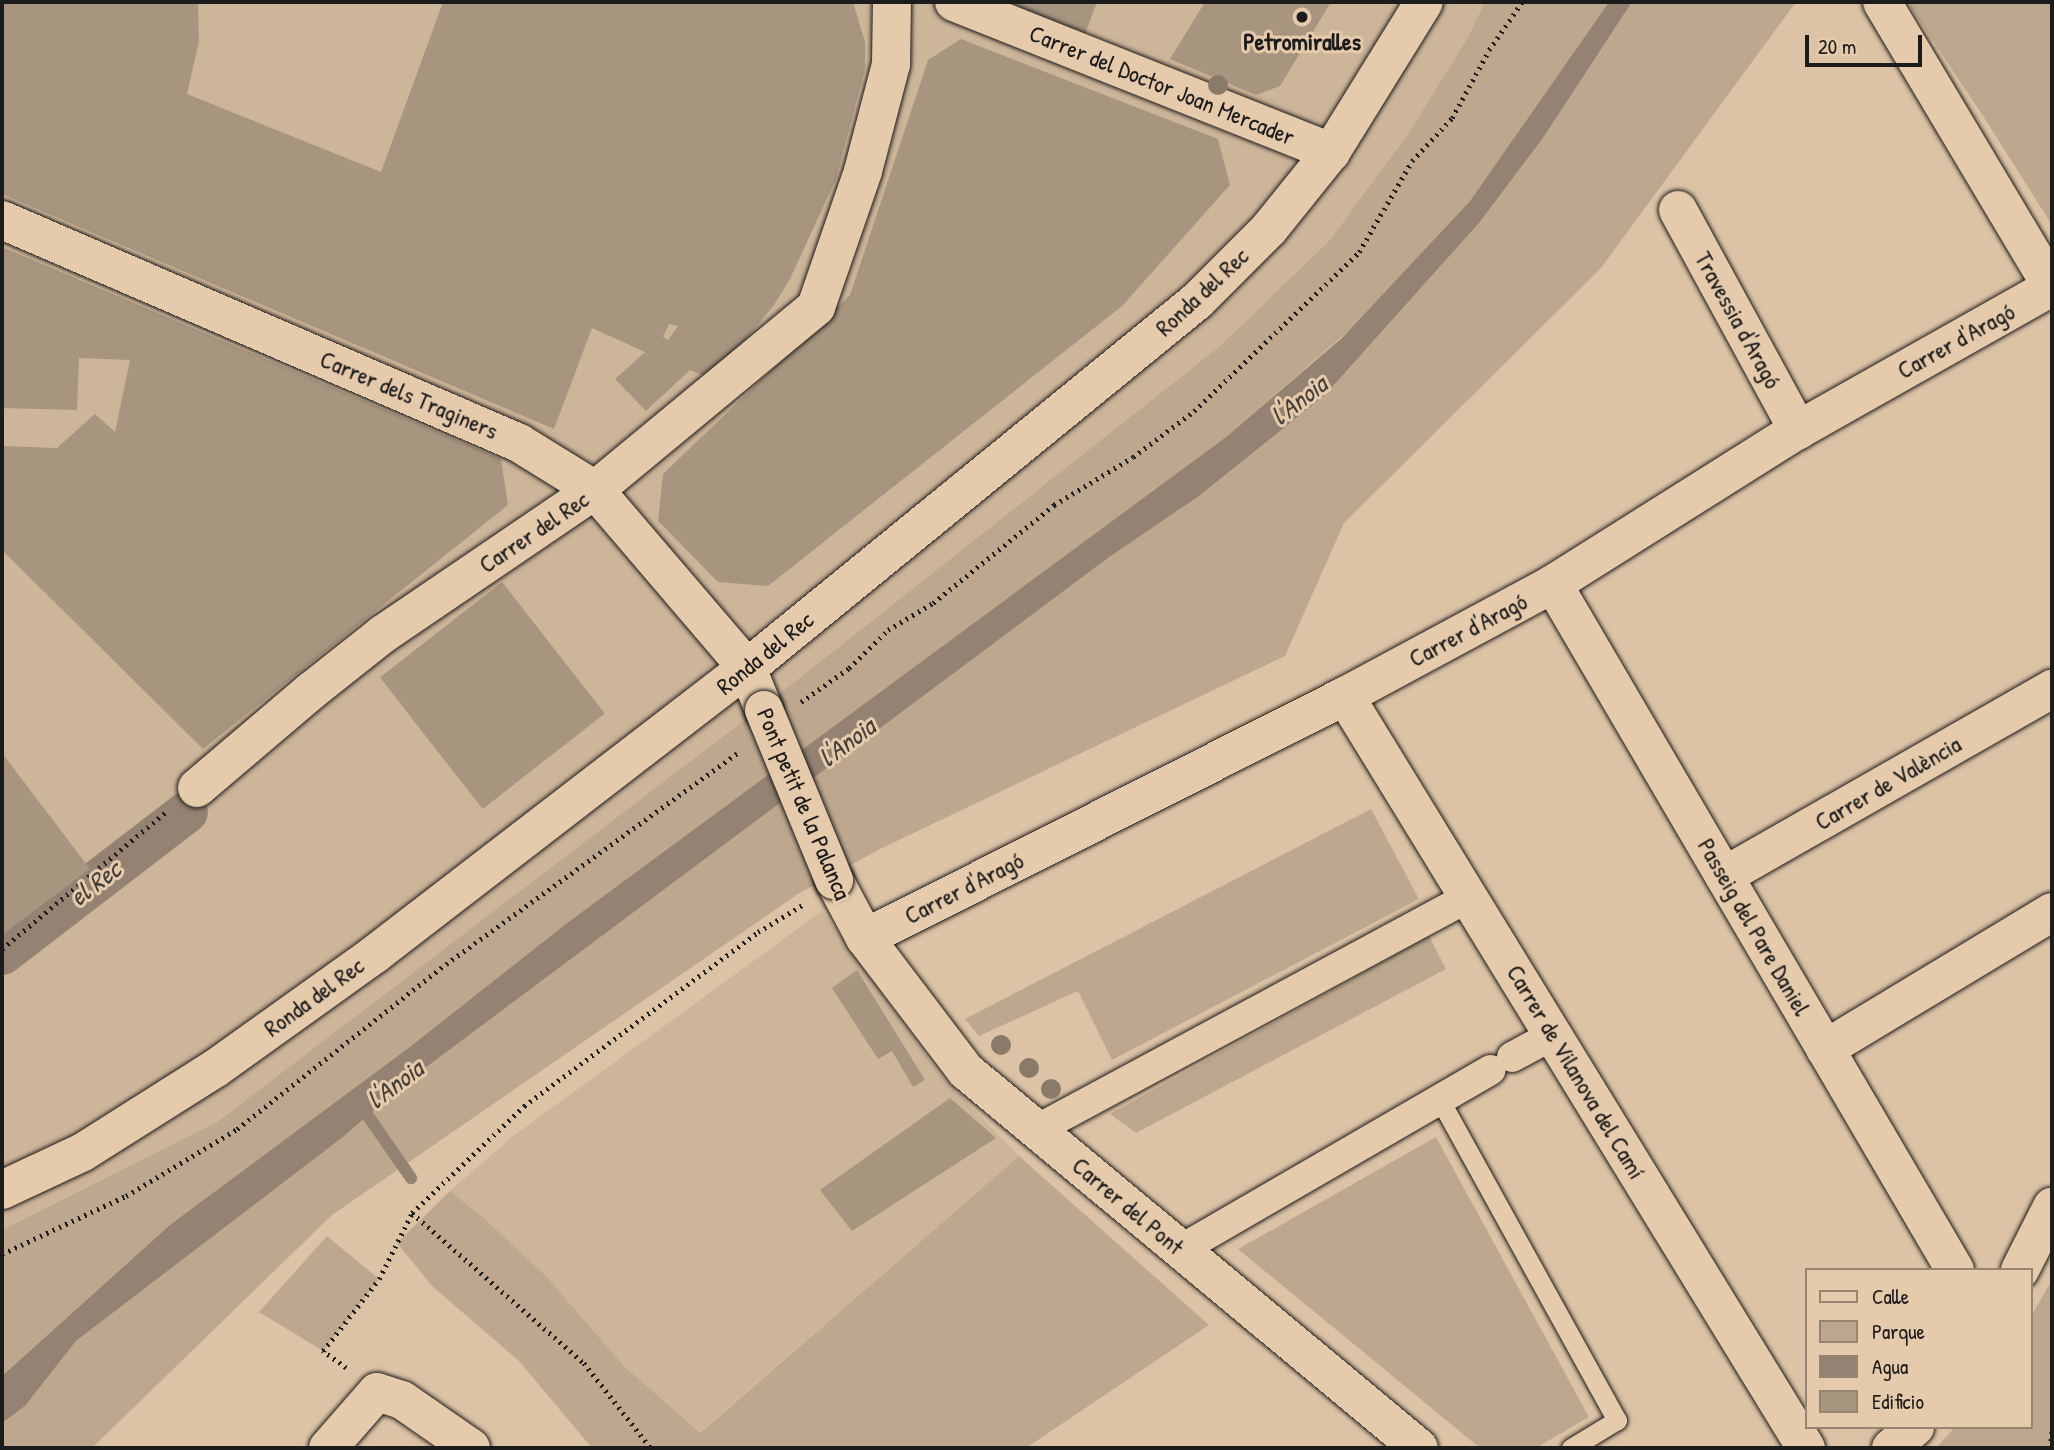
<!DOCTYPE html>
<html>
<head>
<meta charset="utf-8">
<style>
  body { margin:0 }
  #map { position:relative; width:2054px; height:1450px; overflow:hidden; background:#ddc3a6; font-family:"Patrick Hand",sans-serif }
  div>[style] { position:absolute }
  .built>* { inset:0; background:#cdb59a }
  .green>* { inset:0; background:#bda88f }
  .water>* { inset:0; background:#948372 }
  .stream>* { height:12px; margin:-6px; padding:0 6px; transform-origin:6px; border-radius:6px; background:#948372 }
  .canal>* { height:42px; margin:-21px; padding:0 21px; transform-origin:21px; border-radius:21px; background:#948372 }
  .building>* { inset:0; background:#a7957f; transform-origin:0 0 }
  .path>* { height:4.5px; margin-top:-2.25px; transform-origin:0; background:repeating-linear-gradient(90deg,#1c1c1c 0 2px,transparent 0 7px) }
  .roads { filter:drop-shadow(0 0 2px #1c1c1c) drop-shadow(0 0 2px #1c1c1c) }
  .service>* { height:19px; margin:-9.5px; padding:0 9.5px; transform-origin:9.5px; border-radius:9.5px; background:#e5caac }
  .pedestrian>* { height:30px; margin:-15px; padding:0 15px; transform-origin:15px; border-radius:15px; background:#e5caac }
  .minor>* { height:38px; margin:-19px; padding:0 19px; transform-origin:19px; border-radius:19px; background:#e5caac }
  .tertiary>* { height:38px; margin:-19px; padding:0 19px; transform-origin:19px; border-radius:19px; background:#e5caac }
  .bridges { filter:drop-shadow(0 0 2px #1c1c1c) drop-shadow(0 0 2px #1c1c1c) }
  .minor-bridge>* { height:38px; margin:-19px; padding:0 19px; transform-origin:19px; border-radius:19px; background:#e5caac }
  .trees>* { width:20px; height:20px; margin:-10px; border-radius:50%; background:#897a6a }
  .dots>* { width:19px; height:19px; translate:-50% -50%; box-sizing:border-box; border:4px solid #e5caac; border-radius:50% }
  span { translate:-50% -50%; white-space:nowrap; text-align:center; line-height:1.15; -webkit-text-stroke:6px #e5caac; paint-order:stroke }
  .poi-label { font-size:24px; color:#1c1c1c; font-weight:700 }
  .street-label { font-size:24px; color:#1c1c1c }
  .water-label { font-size:26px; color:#46403a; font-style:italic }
  .frame { position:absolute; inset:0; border:4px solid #1c1c1c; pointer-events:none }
  .legend { position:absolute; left:1805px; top:1268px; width:228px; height:161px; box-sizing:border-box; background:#e5caac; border:2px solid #958472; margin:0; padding:9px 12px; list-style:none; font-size:21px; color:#1c1c1c }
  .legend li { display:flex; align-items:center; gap:14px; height:35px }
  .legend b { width:35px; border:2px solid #958472 }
  .scale { position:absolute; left:1805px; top:35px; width:117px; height:32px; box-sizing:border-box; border:4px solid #1c1c1c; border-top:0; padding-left:9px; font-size:21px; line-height:24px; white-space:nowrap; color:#1c1c1c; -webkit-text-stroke:5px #e5caac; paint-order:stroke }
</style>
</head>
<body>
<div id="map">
  <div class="built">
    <i style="clip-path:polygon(2px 2px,1485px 2px,1468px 37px,1410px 131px,1330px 240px,1220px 346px,797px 680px,217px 1122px,2px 1230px)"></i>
    <i style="clip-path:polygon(822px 911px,940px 1074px,1019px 1156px,699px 1433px,623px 1365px,546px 1276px,484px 1218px,450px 1191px,512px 1137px)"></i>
  </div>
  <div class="green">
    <i style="clip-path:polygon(1485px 2px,1609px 2px,1470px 201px,1352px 328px,1226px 437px,567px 923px,411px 1046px,171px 1224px,2px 1376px,2px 1230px,217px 1122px,797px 680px,1220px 346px,1330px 240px,1410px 131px,1468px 37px)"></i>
    <i style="clip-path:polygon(1632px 2px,1796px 2px,1601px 268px,1344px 523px,1285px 656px,880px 849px,798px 894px,332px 1215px,92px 1448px,2px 1448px,2px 1423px,25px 1406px,76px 1341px,343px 1137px,405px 1083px,1108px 558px,1199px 496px,1325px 395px,1479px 223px,1543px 138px)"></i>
    <i style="clip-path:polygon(1907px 2px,2052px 2px,2052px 225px,1983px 116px)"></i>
    <i style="clip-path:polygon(1371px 809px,1419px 899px,1112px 1060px,1078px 991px,979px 1036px,965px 1019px)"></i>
    <i style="clip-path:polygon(1429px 936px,1446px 969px,1136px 1133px,1110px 1114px)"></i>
    <i style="clip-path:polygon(1436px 1137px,1589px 1417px,1536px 1448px,1480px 1448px,1238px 1249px)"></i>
    <i style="clip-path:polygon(1019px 1156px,1209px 1325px,1026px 1448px,592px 1448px,519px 1361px,432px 1286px,397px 1243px,450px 1191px,484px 1218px,546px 1276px,623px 1365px,700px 1433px)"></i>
    <i style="clip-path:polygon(327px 1236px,379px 1279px,323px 1351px,259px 1312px)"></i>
    <i style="clip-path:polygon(2052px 1280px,2052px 1448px,1936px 1448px,1955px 1427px,2031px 1427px,2031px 1316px)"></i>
  </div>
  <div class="water">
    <i style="clip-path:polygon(1609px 2px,1632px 2px,1543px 138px,1479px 223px,1325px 395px,1199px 496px,1108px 558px,405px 1083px,343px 1137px,76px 1341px,25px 1406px,2px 1423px,2px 1376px,171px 1224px,411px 1046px,567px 923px,1226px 437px,1342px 338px,1470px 201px)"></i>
  </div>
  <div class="stream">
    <i style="left:361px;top:1106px;width:88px;rotate:55.2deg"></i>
  </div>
  <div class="canal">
    <i style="left:2px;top:954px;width:233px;rotate:-37.5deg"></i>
  </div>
  <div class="building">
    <i style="clip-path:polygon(evenodd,2px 2px,198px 2px,199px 41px,187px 94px,381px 172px,443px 2px,853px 2px,865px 42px,865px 69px,836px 179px,790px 279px,774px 305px,713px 379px,690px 370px,646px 411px,615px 379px,645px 352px,592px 328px,554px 429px,2px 194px,2px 2px,669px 324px,678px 326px,668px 340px,663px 337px,669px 324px)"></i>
    <i style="clip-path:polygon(1017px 2px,1097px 2px,1085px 34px,1015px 7px)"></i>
    <i style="clip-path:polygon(1205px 2px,1331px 2px,1280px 86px,1256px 95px,1170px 59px)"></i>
    <i style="clip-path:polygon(961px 39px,1218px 139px,1230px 185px,1122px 306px,768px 586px,718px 582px,658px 521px,663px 474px,850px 295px,928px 60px)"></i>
    <i style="clip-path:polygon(2px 247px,501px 459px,508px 505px,203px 749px,2px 550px,2px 446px,57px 448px,95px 414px,115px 432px,130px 360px,79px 358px,77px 410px,2px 408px)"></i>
    <i style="left:502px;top:582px;width:167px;height:155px;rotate:52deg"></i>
    <i style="clip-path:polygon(2px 753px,90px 869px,2px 935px)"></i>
    <i style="clip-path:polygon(857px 970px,925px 1080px,913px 1087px,892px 1051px,878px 1059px,832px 988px)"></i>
    <i style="clip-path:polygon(950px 1098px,996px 1138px,852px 1231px,820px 1190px)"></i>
  </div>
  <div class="path">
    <i style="left:801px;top:702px;width:59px;rotate:-35.3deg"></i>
    <i style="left:849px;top:668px;width:54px;rotate:-44.3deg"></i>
    <i style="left:888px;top:630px;width:52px;rotate:-31deg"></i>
    <i style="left:933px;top:603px;width:156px;rotate:-39deg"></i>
    <i style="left:1054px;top:505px;width:92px;rotate:-31.3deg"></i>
    <i style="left:1133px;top:457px;width:76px;rotate:-37deg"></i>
    <i style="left:1194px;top:411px;width:229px;rotate:-43.9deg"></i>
    <i style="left:1359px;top:252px;width:105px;rotate:-59.8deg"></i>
    <i style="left:1412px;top:161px;width:59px;rotate:-47.1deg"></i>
    <i style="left:1452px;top:118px;width:77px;rotate:-61.4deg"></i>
    <i style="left:1489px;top:50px;width:58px;rotate:-55.5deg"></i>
    <i style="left:2px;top:949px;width:214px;rotate:-39.9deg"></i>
    <i style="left:412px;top:1213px;width:228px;rotate:41.1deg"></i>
    <i style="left:584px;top:1363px;width:108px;rotate:51.8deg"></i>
    <i style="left:2px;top:1254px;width:137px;rotate:-25.1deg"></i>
    <i style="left:126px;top:1196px;width:130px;rotate:-31.1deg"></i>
    <i style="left:237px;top:1129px;width:266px;rotate:-38.3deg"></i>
    <i style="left:446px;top:964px;width:362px;rotate:-35.9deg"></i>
    <i style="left:346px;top:1368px;width:29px;rotate:-144deg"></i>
    <i style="left:323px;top:1351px;width:91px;rotate:-52.1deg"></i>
    <i style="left:379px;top:1279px;width:74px;rotate:-63.4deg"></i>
    <i style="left:412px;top:1213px;width:155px;rotate:-43.7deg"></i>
    <i style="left:524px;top:1106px;width:292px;rotate:-36.6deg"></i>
    <i style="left:758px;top:932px;width:54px;rotate:-31.3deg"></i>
    <i style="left:2050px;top:1448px;width:18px;rotate:-84deg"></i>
  </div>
  <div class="roads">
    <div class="service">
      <i style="left:1440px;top:1100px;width:366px;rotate:61.1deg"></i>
      <i style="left:1617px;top:1420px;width:54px;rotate:148.7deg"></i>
    </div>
    <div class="pedestrian">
      <i style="left:1512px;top:1057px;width:47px;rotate:-28.2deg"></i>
      <i style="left:1036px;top:1130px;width:491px;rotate:-28.3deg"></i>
      <i style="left:1180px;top:1250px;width:359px;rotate:-30.1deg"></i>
    </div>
    <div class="minor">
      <i style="left:954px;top:2px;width:406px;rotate:21.7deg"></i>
      <i style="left:1882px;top:2px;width:332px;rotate:59.2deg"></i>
      <i style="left:1678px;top:210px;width:251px;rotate:61.4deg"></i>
      <i style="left:2px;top:220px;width:563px;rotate:23.33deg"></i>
      <i style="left:519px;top:443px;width:89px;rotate:31.7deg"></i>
      <i style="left:595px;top:490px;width:234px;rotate:49.5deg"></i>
      <i style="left:747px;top:668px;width:45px;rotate:68deg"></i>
      <i style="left:1553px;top:584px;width:795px;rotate:59.63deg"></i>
      <i style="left:1345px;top:696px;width:882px;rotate:58.49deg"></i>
      <i style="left:197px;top:788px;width:150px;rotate:-40.4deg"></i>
      <i style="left:311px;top:691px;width:92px;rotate:-38.4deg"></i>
      <i style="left:383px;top:634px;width:256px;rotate:-34.2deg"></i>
      <i style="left:595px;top:490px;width:287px;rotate:-39.6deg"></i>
      <i style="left:816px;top:307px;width:144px;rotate:-70.9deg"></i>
      <i style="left:863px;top:171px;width:111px;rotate:-75.3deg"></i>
      <i style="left:891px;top:64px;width:62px;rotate:-89.1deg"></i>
      <i style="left:1724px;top:876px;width:378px;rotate:-29.7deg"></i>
      <i style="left:834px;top:880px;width:66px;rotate:61.9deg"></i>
      <i style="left:865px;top:938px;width:167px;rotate:52.8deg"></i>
      <i style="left:966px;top:1071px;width:589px;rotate:39.77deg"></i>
      <i style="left:865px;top:938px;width:538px;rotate:-26.76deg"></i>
      <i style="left:1345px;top:696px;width:236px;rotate:-28.3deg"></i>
      <i style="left:1553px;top:584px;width:289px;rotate:-32.2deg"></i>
      <i style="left:1798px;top:430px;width:291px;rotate:-29.4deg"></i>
      <i style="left:1825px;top:1049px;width:265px;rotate:-31.1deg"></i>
      <i style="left:2020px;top:1270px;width:71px;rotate:-63.1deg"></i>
      <i style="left:328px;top:1448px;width:74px;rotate:-48.8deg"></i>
      <i style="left:377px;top:1392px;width:26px;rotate:18deg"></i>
      <i style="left:402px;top:1400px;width:84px;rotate:34.8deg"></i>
      <i style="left:1891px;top:1448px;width:32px;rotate:-41deg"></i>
    </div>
    <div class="tertiary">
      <i style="left:2px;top:1190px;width:89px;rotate:-25.1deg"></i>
      <i style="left:83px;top:1152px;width:157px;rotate:-32.3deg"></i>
      <i style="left:216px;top:1068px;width:196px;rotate:-35.6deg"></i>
      <i style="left:375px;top:954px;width:469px;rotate:-37.6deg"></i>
      <i style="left:747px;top:668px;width:581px;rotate:-39.2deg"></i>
      <i style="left:1197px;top:301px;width:102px;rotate:-45deg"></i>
      <i style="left:1269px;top:229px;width:99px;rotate:-51.2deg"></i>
      <i style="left:1331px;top:152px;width:176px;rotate:-58.2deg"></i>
    </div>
  </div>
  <div class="bridges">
    <div class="minor-bridge">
      <i style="left:764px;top:710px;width:184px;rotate:67.6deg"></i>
    </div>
  </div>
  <div class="trees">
    <i style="left:1218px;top:85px"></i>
    <i style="left:1001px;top:1045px"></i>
    <i style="left:1029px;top:1068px"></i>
    <i style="left:1051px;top:1089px"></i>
  </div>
  <div class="dots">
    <i style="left:1302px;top:17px;background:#1c1c1c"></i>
  </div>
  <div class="poi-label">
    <span style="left:1302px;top:42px">Petromiralles</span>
  </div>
  <div class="street-label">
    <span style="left:1162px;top:85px;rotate:22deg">Carrer del Doctor Joan Mercader</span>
    <span style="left:1202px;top:292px;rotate:-43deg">Ronda del Rec</span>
    <span style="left:1738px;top:320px;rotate:61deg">Travessia d'Aragó</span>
    <span style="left:1956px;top:341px;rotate:-29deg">Carrer d'Aragó</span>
    <span style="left:409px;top:395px;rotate:23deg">Carrer dels Traginers</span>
    <span style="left:534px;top:532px;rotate:-34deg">Carrer del Rec</span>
    <span style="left:1468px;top:630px;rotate:-28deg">Carrer d'Aragó</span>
    <span style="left:765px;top:653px;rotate:-39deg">Ronda del Rec</span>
    <span style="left:1888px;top:783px;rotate:-30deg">Carrer de València</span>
    <span style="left:804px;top:804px;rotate:67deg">Pont petit de la Palanca</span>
    <span style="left:964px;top:888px;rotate:-27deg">Carrer d'Aragó</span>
    <span style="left:1754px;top:927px;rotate:60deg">Passeig del Pare Daniel</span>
    <span style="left:314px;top:997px;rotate:-36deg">Ronda del Rec</span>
    <span style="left:1576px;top:1072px;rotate:59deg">Carrer de Vilanova del Camí</span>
    <span style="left:1128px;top:1206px;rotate:40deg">Carrer del Pont</span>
  </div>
  <div class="water-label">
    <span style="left:1299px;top:400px;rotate:-38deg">l'Anoia</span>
    <span style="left:847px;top:742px;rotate:-37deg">l'Anoia</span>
    <span style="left:95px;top:883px;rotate:-37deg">el Rec</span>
    <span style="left:395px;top:1084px;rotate:-37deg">l'Anoia</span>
  </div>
  <div class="frame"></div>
  <ul class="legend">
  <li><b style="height:9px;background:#e5caac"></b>Calle</li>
  <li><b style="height:19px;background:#bda88f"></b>Parque</li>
  <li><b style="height:19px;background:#948372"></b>Agua</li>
  <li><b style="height:19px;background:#a7957f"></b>Edificio</li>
  </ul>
  <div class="scale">20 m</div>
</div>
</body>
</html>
